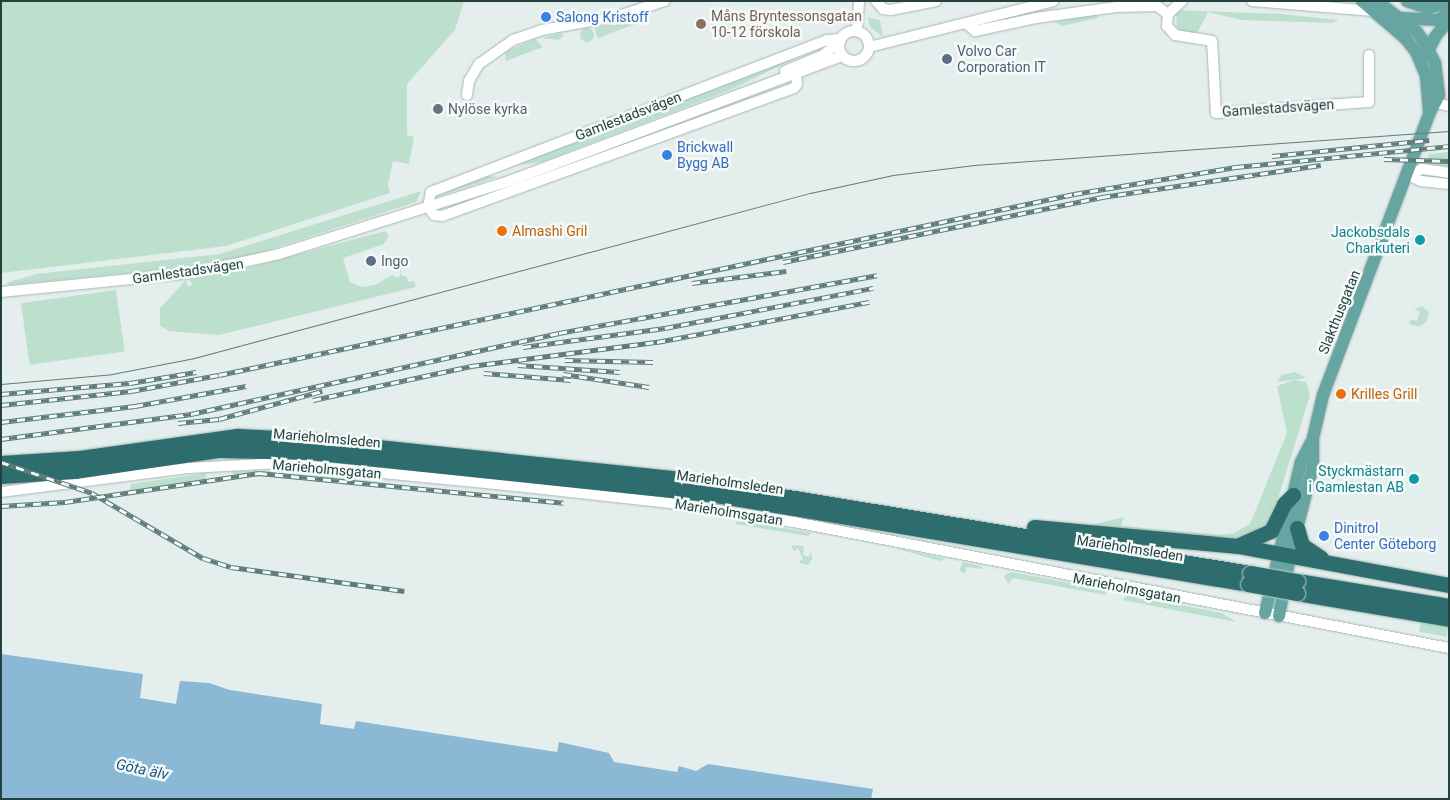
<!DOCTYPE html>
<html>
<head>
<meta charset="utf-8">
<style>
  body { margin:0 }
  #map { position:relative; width:1450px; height:800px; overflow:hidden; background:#e4eeec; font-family:Roboto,sans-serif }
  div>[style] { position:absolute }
  .green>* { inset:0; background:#bde0ce; transform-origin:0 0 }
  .round { border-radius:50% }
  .water>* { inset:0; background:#8bb9d5 }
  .roads { filter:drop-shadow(0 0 1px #a6b7b5) drop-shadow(0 0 1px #a6b7b5) }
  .minor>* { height:10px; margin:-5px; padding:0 5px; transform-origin:5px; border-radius:5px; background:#fff }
  .minor>.ring { margin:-5px; padding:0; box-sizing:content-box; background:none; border:10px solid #fff; border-radius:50% }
  .major>* { height:12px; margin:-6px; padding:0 6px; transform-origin:6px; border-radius:6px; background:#67a5a3 }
  .highway>* { height:15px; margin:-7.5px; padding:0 7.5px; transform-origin:7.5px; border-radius:7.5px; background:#2d6d6e }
  .tram>* { height:1px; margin:-0.5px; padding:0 0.5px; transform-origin:0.5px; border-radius:0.5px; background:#5d7c7b }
  .rail>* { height:4.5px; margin-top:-2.25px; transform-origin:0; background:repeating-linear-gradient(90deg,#f5faf9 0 8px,#5d7c7b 0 16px); box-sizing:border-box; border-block:1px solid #5d7c7b }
  .bridges { filter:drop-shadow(0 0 1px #c1cac9) drop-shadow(0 0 1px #c1cac9) }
  .highway-bridge>* { height:15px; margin:-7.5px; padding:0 7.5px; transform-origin:7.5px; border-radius:7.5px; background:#2d6d6e }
  .dots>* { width:14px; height:14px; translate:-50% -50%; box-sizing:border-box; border:2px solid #f5faf9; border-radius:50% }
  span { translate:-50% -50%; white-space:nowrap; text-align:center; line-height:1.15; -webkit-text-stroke:5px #f5faf9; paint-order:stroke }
  .education-label { font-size:14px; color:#785e54 }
  .left { translate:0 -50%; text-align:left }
  .shop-label { font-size:14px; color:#366cbe }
  .service-label { font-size:14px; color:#4e5e75 }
  .street-label { font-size:14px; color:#23413f }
  .worship-label { font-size:14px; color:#5b616d }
  .food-label { font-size:14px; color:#c56008 }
  .culture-label { font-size:14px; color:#0d838f }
  .right { translate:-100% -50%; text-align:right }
  .water-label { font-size:15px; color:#1a5880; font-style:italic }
  .frame { position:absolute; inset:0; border:2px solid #23413f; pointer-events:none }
</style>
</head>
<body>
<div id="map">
  <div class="green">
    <i style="clip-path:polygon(1px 1px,464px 1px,455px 30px,407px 84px,407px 135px,414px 137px,409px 164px,393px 161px,388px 185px,390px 193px,226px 246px,1px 273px)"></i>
    <i style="clip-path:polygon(1176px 10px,1281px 14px,1339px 20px,1332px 23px,1242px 20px,1208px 12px,1197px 33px,1185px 32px,1177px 28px)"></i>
    <i style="clip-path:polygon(1097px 14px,1098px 18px,1062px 26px,1055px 22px)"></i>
    <i style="clip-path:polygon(641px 16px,643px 21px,598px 38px,594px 28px)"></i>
    <i style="clip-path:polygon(867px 17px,880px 20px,883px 37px,871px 28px)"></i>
    <i class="round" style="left:580px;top:28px;width:14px;height:14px"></i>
    <i style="clip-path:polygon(561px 33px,564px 36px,558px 40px,543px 38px)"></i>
    <i style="clip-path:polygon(535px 39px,543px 47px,506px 61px,505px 52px)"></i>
    <i style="clip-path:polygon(810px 51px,730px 90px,542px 162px,510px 166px)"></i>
    <i style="clip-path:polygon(1449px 152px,1449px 167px,1427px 164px,1429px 154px)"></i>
    <i style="clip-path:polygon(487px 176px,497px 177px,435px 197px,435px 195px)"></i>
    <i style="clip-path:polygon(421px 191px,416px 202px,253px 255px,189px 267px,10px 285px,6px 283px,36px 274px,220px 254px)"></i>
    <i style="clip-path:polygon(385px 231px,389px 236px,384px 244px,343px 258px,350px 282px,362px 287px,375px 285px,392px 275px,398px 278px,401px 272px,397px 269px,406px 257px,407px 267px,401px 269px,401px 275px,407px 277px,408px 282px,414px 281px,416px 287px,219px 335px,169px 331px,160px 326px,160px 308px,186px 280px,188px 286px,192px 286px,190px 280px,255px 266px)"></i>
    <i style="left:116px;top:290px;width:62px;height:96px;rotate:82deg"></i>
    <i style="clip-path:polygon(1422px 306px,1429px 312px,1426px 322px,1419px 327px,1409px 324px,1411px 319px,1417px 321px,1420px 312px,1414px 309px)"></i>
    <i style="clip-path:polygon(1295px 372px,1306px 378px,1277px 382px,1282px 375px)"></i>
    <i style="clip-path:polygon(1294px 380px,1306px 382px,1310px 395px,1273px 515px,1266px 524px,1239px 539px,1084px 527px,1124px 517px,1121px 526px,1221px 535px,1234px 533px,1250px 524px,1287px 433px,1277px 386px)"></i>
    <i style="clip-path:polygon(399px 467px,625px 490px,764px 510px,400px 469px)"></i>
    <i style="clip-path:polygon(232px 471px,285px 471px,404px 485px,397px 489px,274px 477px,236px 477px)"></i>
    <i style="clip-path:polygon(206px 473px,205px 481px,129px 493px,131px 484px)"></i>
    <i style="clip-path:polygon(738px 520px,750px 522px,812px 533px,808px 536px,735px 524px)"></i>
    <i style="clip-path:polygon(791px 545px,804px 546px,803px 555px,809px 557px,811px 552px,812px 559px,808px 565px,799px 563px,803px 558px,798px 548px,794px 551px)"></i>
    <i style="clip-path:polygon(895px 548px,943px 558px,945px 559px,940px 561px)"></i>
    <i style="clip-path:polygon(963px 562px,981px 566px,983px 569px,967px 567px,965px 573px,962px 572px,959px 570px)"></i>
    <i style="clip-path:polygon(1010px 572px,1097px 588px,1105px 591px,1106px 595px,1013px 578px,1008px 584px,1004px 576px)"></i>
    <i style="clip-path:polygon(1129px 595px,1222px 613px,1236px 622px,1122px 600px)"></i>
    <i style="left:1421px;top:621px;width:28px;height:11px;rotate:10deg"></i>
  </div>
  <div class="water">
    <i style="clip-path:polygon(1px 654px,143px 674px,140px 698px,176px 704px,180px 681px,209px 683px,230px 690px,322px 704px,320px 724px,354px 729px,356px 721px,557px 752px,559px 742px,609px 753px,614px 762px,677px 772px,679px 766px,696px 771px,708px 764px,873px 789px,871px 799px,1px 799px)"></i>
  </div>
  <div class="roads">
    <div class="minor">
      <i style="left:876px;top:1px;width:11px;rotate:49deg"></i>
      <i style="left:883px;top:9px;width:8px;rotate:7deg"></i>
      <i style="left:891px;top:10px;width:46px;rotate:-11.3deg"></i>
      <i style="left:1182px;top:1px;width:19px;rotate:137deg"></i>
      <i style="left:1168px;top:14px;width:12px;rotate:95deg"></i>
      <i style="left:1167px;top:26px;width:12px;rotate:48deg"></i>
      <i style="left:1175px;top:35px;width:37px;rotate:9deg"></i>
      <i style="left:1212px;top:41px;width:72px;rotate:86.8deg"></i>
      <i style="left:1216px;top:113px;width:153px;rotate:-4.1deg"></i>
      <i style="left:1369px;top:102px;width:47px;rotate:-90deg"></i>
      <i style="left:1252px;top:1px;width:122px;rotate:4.7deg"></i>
      <i style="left:967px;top:24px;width:11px;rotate:41deg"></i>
      <i style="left:975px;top:31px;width:62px;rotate:-12deg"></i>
      <i style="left:1036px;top:18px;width:81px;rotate:-7.8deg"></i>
      <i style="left:1116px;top:7px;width:41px;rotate:-1.4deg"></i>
      <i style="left:1157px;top:6px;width:14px;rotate:36deg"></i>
      <i class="ring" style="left:839px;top:31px;width:20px;height:20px"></i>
      <i style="left:857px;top:31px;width:30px;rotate:-86deg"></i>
      <i style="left:869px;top:47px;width:190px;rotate:-14deg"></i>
      <i style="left:785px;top:71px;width:41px;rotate:-22.8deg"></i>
      <i style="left:823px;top:55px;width:21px;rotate:-37deg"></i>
      <i style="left:796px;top:74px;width:10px;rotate:84deg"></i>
      <i style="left:797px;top:84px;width:5px;rotate:127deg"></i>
      <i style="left:794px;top:88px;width:375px;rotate:160deg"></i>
      <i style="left:442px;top:216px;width:8px;rotate:-173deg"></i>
      <i style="left:434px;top:215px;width:10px;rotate:-127deg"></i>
      <i style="left:428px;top:207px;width:15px;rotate:-79deg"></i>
      <i style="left:431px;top:192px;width:424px;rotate:-21deg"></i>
      <i style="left:827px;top:40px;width:14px;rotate:-4deg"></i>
      <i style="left:467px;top:95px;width:14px;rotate:-82deg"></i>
      <i style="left:469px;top:81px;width:20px;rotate:-60deg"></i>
      <i style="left:479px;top:64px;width:42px;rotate:-35.2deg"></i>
      <i style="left:513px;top:40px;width:31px;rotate:-19deg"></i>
      <i style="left:542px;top:30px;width:77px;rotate:-10.4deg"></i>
      <i style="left:618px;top:16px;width:49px;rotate:-17.7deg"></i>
      <i style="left:1436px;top:103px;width:13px;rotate:13deg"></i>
      <i style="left:1408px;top:175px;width:14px;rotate:25deg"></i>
      <i style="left:1421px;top:181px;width:28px;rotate:6deg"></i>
      <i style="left:1408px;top:175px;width:15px;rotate:-23deg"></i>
      <i style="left:1422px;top:169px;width:27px;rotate:8deg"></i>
      <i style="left:1px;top:292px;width:192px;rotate:-5.7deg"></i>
      <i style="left:192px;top:273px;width:89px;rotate:-12.3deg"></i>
      <i style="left:279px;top:254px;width:244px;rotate:-17.6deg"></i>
      <i style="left:512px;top:180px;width:353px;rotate:-20.6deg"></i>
      <i style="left:1px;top:492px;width:190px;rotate:-7.3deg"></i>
      <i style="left:189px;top:468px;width:91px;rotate:-3.1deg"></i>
      <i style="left:280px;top:463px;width:237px;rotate:5.6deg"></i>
      <i style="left:516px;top:486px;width:164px;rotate:6.3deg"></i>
      <i style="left:679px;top:504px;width:116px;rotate:8.9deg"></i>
      <i style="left:794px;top:522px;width:667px;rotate:10.89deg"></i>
    </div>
    <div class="major">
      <i style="left:1362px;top:1px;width:58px;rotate:40.8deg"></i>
      <i style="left:1406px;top:39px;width:16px;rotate:52deg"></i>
      <i style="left:1416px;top:52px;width:26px;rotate:67deg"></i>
      <i style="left:1426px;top:76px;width:38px;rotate:85deg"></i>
      <i style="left:1407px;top:1px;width:21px;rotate:19deg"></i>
      <i style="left:1427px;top:8px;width:23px;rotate:-13deg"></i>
      <i style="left:1401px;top:18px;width:37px;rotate:3deg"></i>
      <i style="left:1438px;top:20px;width:13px;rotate:-32deg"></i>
      <i style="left:1426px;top:55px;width:20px;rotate:-63deg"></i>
      <i style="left:1435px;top:37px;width:22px;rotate:-51deg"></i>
      <i style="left:1265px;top:613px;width:155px;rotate:-76.6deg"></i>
      <i style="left:1301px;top:462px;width:22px;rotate:-63deg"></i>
      <i style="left:1279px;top:616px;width:61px;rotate:-79.6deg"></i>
      <i style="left:1290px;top:556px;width:93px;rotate:-75.7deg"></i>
      <i style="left:1313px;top:466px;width:28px;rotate:-90deg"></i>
      <i style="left:1313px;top:438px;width:44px;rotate:-76.9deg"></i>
      <i style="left:1323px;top:395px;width:300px;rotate:-69.3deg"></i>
      <i style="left:1429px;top:114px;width:21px;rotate:-62deg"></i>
      <i style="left:1439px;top:95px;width:32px;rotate:-97deg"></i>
      <i style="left:1435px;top:63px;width:22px;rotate:-117deg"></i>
      <i style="left:1425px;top:43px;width:14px;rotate:-126deg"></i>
      <i style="left:1417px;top:32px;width:51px;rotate:-142.2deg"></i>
    </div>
    <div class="highway">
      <i style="left:1px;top:463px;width:79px;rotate:-3.6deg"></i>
      <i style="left:80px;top:458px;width:159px;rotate:-8deg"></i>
      <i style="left:237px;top:436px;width:64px;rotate:2.7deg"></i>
      <i style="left:301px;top:439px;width:380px;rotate:6deg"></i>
      <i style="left:679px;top:479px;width:579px;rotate:9.35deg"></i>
      <i style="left:1px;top:476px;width:74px;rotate:-3.9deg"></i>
      <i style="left:75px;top:471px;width:146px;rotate:-8.3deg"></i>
      <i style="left:219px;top:450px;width:91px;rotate:1.3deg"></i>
      <i style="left:310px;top:452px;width:408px;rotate:6deg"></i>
      <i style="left:716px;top:495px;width:539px;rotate:9.5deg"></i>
      <i style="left:1034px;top:527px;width:205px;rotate:5.3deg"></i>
      <i style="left:1238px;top:546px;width:215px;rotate:10.5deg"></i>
      <i style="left:1297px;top:528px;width:18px;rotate:74deg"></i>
      <i style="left:1302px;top:545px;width:23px;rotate:34deg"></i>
      <i style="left:1239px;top:545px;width:35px;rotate:-24deg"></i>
      <i style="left:1271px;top:531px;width:30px;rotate:-64deg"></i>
      <i style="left:1284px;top:504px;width:13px;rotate:-45deg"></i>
      <i style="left:1297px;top:581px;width:154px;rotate:9.3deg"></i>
      <i style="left:1297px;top:593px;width:154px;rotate:9.7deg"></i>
    </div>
  </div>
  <div class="tram">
    <i style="left:1px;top:384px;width:111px;rotate:-5.1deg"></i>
    <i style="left:112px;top:374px;width:84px;rotate:-11deg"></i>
    <i style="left:194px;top:358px;width:638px;rotate:-15deg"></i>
    <i style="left:810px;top:193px;width:85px;rotate:-12.2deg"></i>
    <i style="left:893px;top:175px;width:82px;rotate:-7deg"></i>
    <i style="left:974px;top:165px;width:476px;rotate:-4.1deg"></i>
  </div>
  <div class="rail">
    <i style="left:1272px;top:156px;width:158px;rotate:-5.8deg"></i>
    <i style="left:1384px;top:159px;width:65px;rotate:1.8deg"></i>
    <i style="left:783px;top:262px;width:326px;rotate:-11.5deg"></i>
    <i style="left:1102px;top:197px;width:221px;rotate:-8.3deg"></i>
    <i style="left:692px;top:283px;width:95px;rotate:-7.3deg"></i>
    <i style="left:523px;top:347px;width:143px;rotate:-7.6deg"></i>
    <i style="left:665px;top:328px;width:212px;rotate:-10.9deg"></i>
    <i style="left:565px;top:360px;width:88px;rotate:1.3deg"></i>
    <i style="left:518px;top:365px;width:102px;rotate:3.9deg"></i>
    <i style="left:484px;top:373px;width:87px;rotate:4.6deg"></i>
    <i style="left:563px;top:374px;width:87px;rotate:8.6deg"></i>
    <i style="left:1px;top:394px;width:129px;rotate:-4.9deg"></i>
    <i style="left:130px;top:383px;width:67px;rotate:-9.5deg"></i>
    <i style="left:313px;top:400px;width:162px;rotate:-12.1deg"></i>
    <i style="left:471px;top:366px;width:188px;rotate:-7.4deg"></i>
    <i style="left:657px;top:342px;width:216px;rotate:-10.7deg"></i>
    <i style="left:1px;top:405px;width:131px;rotate:-6.1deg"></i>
    <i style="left:131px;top:391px;width:89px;rotate:-10.3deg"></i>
    <i style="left:219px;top:375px;width:874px;rotate:-11.95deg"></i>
    <i style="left:1074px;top:194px;width:164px;rotate:-9.5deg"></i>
    <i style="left:1236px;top:167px;width:214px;rotate:-5.6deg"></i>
    <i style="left:1px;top:422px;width:135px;rotate:-6.8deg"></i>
    <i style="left:135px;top:406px;width:113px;rotate:-10.2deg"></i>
    <i style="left:178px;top:423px;width:41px;rotate:-5.6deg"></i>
    <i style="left:219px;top:419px;width:107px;rotate:-15.2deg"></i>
    <i style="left:1px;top:439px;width:192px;rotate:-7.5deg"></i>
    <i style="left:191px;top:414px;width:377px;rotate:-12.4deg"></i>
    <i style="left:559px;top:333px;width:323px;rotate:-10.3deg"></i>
    <i style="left:1px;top:462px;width:96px;rotate:18.8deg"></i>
    <i style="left:92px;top:493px;width:129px;rotate:30.4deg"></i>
    <i style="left:203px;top:558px;width:29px;rotate:18deg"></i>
    <i style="left:231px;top:567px;width:175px;rotate:7.9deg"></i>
    <i style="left:1px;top:506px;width:64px;rotate:-3.6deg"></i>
    <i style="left:65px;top:502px;width:196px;rotate:-8.5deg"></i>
    <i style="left:259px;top:473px;width:306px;rotate:5.6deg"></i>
  </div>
  <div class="bridges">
    <div class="highway-bridge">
      <i style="left:1250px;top:573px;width:48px;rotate:9.7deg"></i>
      <i style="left:1248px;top:584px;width:50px;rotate:10.4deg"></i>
    </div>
  </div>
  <div class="dots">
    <i style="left:546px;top:17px;background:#3f7fe0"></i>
    <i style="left:701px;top:24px;background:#8d6e63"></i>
    <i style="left:947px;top:59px;background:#5c6f8a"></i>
    <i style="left:438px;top:109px;background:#6b7280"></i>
    <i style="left:667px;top:155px;background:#3f7fe0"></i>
    <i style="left:502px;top:231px;background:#e8710a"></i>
    <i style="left:1420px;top:240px;background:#0f9aa8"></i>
    <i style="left:371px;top:261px;background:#5c6f8a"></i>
    <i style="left:1341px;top:394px;background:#e8710a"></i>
    <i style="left:1414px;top:479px;background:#0f9aa8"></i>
    <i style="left:1324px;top:536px;background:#3f7fe0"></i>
  </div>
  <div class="education-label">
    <span class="left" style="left:711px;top:24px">Måns Bryntessonsgatan<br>10-12 förskola</span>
  </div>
  <div class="shop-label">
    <span class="left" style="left:556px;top:17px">Salong Kristoff</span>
    <span class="left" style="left:677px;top:155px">Brickwall<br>Bygg AB</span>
    <span class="left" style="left:1334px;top:536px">Dinitrol<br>Center Göteborg</span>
  </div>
  <div class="service-label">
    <span class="left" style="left:957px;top:59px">Volvo Car<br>Corporation IT</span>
    <span class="left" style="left:381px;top:261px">Ingo</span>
  </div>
  <div class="street-label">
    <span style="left:1278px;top:108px;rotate:-4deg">Gamlestadsvägen</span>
    <span style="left:628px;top:116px;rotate:-21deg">Gamlestadsvägen</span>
    <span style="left:188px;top:271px;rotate:-8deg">Gamlestadsvägen</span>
    <span style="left:1339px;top:312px;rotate:-68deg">Slakthusgatan</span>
    <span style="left:327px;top:438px;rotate:5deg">Marieholmsleden</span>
    <span style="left:327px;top:469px;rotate:5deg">Marieholmsgatan</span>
    <span style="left:730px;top:482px;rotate:8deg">Marieholmsleden</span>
    <span style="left:729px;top:512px;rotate:9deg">Marieholmsgatan</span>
    <span style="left:1130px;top:548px;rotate:9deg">Marieholmsleden</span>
    <span style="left:1127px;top:588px;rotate:11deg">Marieholmsgatan</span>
  </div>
  <div class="worship-label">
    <span class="left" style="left:448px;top:109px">Nylöse kyrka</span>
  </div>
  <div class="food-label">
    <span class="left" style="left:512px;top:231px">Almashi Gril</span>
    <span class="left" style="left:1351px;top:394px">Krilles Grill</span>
  </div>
  <div class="culture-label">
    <span class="right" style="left:1410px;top:240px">Jackobsdals<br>Charkuteri</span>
    <span class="right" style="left:1404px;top:479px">Styckmästarn<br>i Gamlestan AB</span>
  </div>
  <div class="water-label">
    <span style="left:142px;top:770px;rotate:12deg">Göta älv</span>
  </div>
  <div class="frame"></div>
</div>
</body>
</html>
